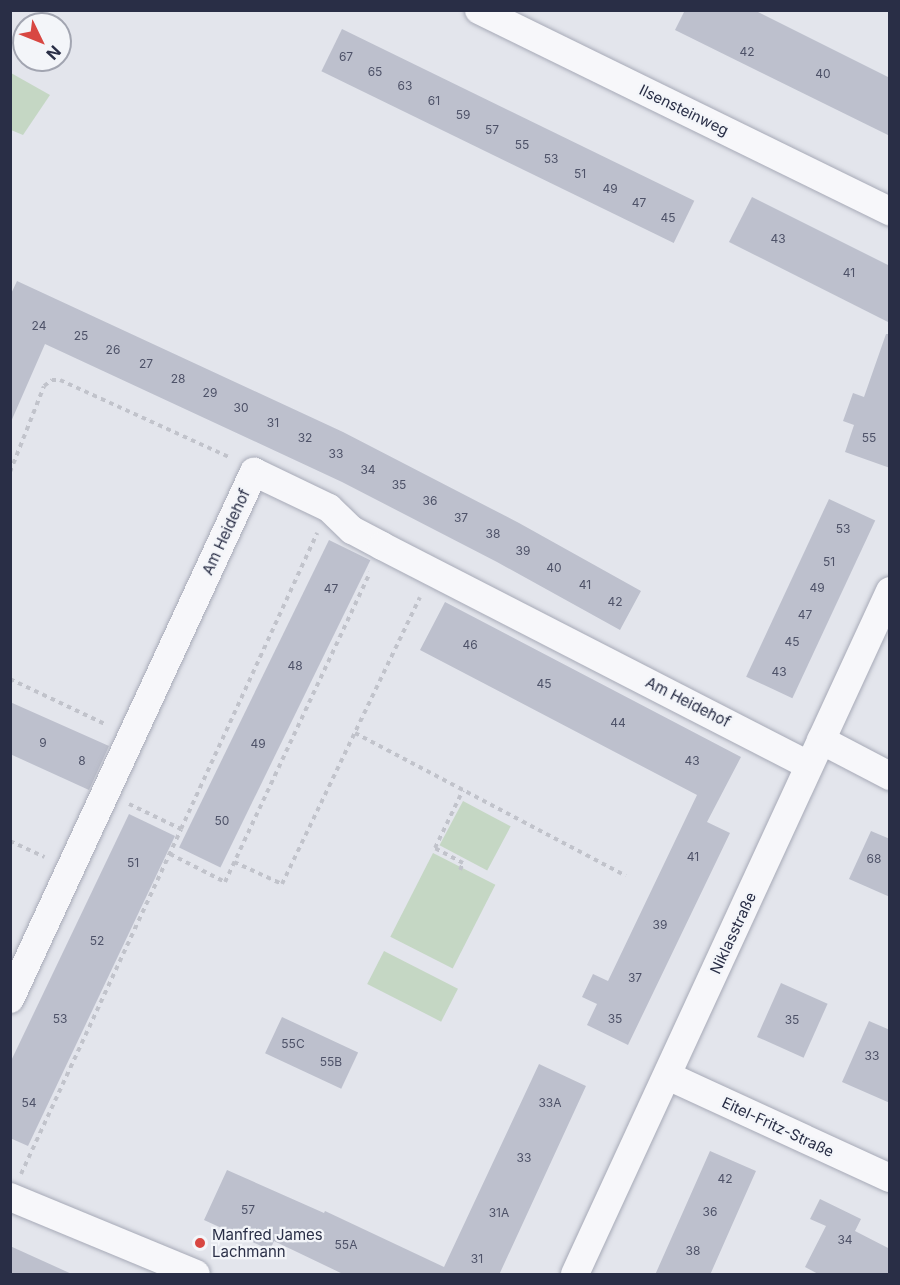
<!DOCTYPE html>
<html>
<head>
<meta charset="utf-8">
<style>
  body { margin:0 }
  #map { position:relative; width:900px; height:1285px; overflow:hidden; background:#e3e5ec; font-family:Inter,sans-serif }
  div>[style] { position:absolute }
  .green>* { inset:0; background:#c5d7c4; transform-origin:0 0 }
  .building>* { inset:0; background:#bdc0cd; transform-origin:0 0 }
  .path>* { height:4px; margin-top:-2px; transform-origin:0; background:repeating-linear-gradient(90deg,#c1c3cb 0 4.5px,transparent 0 9px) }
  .roads { filter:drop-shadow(0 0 2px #a7aab7) drop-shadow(0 0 2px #a7aab7) }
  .minor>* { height:28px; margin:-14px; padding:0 14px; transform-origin:14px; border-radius:14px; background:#f7f7fa }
  .dots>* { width:16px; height:16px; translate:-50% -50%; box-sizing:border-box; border:3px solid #f3f5f9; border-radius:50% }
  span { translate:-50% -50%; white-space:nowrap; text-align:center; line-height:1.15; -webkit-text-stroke:4.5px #f3f5f9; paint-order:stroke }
  .number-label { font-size:12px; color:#4e5268 }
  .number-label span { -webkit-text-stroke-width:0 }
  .street-label { font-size:15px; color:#292e46 }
  .poi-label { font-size:15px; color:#292e46 }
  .left { translate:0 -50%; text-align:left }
  .frame { position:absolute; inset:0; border:12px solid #292e46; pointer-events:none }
  .north { position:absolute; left:12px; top:12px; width:60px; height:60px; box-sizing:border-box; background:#f3f5f9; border:2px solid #a2a5b1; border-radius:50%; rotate:133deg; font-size:16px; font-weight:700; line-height:24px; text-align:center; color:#292e46 }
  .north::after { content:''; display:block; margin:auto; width:21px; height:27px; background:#d84742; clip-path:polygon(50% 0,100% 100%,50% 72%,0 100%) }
</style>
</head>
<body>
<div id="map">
  <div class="green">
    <i style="clip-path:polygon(11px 73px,50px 95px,23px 135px,11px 130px)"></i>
    <i style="left:463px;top:801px;width:54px;height:50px;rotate:28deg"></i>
    <i style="left:433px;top:853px;width:70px;height:94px;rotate:27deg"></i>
    <i style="left:384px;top:951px;width:83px;height:37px;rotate:27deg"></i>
  </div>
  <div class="building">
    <i style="clip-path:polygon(685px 10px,754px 10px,890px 78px,890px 136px,675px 30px)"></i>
    <i style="left:342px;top:29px;width:392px;height:47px;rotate:26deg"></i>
    <i style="clip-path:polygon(752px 197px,890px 266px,890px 323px,729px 242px)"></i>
    <i style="clip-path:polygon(17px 281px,343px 432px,519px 523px,641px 591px,620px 630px,497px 562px,342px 482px,45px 344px,10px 424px,10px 296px)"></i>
    <i style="clip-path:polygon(886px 334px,890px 334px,890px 468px,845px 452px,854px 425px,843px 421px,853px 393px,864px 397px)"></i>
    <i style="left:829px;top:499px;width:51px;height:196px;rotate:25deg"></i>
    <i style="left:329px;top:540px;width:46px;height:342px;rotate:26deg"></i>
    <i style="clip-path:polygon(445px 602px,741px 757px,707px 822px,730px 833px,628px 1045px,587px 1025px,597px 1004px,582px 997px,593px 974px,608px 981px,697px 795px,420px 650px)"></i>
    <i style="clip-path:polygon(10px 702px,109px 746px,89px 790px,10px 754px)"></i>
    <i style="clip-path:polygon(129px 814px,175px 836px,28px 1146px,10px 1138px,10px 1063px)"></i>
    <i style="clip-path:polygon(871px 831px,890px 839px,890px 897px,849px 879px)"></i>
    <i style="left:781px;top:983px;width:51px;height:59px;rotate:24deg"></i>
    <i style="left:282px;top:1017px;width:84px;height:40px;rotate:25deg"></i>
    <i style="clip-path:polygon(869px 1021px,890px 1030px,890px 1103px,842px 1082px)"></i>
    <i style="clip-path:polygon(539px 1064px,586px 1086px,499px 1275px,345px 1275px,274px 1241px,270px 1250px,204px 1220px,227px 1170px,324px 1213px,325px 1211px,444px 1267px)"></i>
    <i style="clip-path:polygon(710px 1151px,756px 1171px,740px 1207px,710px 1275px,655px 1275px)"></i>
    <i style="clip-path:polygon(820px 1199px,861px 1219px,855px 1231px,890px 1249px,890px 1275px,820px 1275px,805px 1267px,826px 1226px,810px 1219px)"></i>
    <i style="clip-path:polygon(10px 1246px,74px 1275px,10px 1275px)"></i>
  </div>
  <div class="path">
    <i style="left:10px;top:472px;width:92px;rotate:-68.4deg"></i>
    <i style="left:44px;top:386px;width:10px;rotate:-37deg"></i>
    <i style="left:52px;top:380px;width:8px"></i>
    <i style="left:60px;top:380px;width:188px;rotate:24.5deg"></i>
    <i style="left:10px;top:679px;width:107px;rotate:25.4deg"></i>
    <i style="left:355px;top:733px;width:306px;rotate:27.8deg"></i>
    <i style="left:129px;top:804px;width:58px;rotate:25.7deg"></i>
    <i style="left:181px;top:829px;width:326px;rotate:-65.3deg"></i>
    <i style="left:10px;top:841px;width:38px;rotate:25deg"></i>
    <i style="left:170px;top:854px;width:62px;rotate:27deg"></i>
    <i style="left:225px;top:882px;width:342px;rotate:-64.9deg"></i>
    <i style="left:234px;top:862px;width:53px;rotate:24.6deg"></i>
    <i style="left:282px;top:884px;width:318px;rotate:-64.3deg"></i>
    <i style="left:460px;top:870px;width:8px;rotate:-67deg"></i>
    <i style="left:463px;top:863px;width:32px;rotate:-152deg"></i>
    <i style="left:435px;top:848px;width:64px;rotate:-64.2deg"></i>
    <i style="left:21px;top:1174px;width:380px;rotate:-65.1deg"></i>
  </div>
  <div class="roads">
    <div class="minor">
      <i style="left:479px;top:10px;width:458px;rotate:26.1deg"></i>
      <i style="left:821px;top:740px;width:78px;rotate:27.6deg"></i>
      <i style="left:10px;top:999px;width:581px;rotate:-65.16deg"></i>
      <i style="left:254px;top:472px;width:83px;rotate:25.6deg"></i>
      <i style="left:329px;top:508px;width:32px;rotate:44deg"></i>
      <i style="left:352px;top:530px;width:34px;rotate:28deg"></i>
      <i style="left:382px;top:546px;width:480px;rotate:27.2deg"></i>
      <i style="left:668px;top:1076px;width:244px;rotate:24.7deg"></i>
      <i style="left:10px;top:1197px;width:201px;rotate:22.5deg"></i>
      <i style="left:575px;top:1274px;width:752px;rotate:-65.24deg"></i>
    </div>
  </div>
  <div class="dots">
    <i style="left:200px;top:1243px;background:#d84742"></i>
  </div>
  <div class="number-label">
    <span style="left:747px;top:52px">42</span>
    <span style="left:346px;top:57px">67</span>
    <span style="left:375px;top:72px">65</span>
    <span style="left:823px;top:74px">40</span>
    <span style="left:405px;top:86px">63</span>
    <span style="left:434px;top:101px">61</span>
    <span style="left:463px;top:115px">59</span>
    <span style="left:492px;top:130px">57</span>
    <span style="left:522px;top:145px">55</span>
    <span style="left:551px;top:159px">53</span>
    <span style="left:580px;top:174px">51</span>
    <span style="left:610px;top:189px">49</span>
    <span style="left:639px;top:203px">47</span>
    <span style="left:668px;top:218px">45</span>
    <span style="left:778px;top:239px">43</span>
    <span style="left:849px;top:273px">41</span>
    <span style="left:39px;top:326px">24</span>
    <span style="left:81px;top:336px">25</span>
    <span style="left:113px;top:350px">26</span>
    <span style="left:146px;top:364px">27</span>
    <span style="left:178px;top:379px">28</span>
    <span style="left:210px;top:393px">29</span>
    <span style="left:241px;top:408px">30</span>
    <span style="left:273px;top:423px">31</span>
    <span style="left:305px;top:438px">32</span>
    <span style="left:869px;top:438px">55</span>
    <span style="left:336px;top:454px">33</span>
    <span style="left:368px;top:470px">34</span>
    <span style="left:399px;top:485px">35</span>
    <span style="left:430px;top:501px">36</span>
    <span style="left:461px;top:518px">37</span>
    <span style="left:843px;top:529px">53</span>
    <span style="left:493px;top:534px">38</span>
    <span style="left:523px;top:551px">39</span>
    <span style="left:829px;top:562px">51</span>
    <span style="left:554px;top:568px">40</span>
    <span style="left:585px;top:585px">41</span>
    <span style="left:817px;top:588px">49</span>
    <span style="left:331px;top:589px">47</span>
    <span style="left:615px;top:602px">42</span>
    <span style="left:805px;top:615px">47</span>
    <span style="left:792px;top:642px">45</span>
    <span style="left:470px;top:645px">46</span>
    <span style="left:295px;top:666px">48</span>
    <span style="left:779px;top:672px">43</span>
    <span style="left:544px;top:684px">45</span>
    <span style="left:618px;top:723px">44</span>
    <span style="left:43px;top:743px">9</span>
    <span style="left:258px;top:744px">49</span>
    <span style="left:82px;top:761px">8</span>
    <span style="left:692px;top:761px">43</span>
    <span style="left:222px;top:821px">50</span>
    <span style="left:693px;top:857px">41</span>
    <span style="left:874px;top:859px">68</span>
    <span style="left:133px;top:863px">51</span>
    <span style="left:660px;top:925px">39</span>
    <span style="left:97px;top:941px">52</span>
    <span style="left:635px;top:978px">37</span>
    <span style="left:60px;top:1019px">53</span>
    <span style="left:615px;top:1019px">35</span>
    <span style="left:792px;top:1020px">35</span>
    <span style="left:293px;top:1044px">55C</span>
    <span style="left:872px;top:1056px">33</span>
    <span style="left:331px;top:1062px">55B</span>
    <span style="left:29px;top:1103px">54</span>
    <span style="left:550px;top:1103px">33A</span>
    <span style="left:524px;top:1158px">33</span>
    <span style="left:725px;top:1179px">42</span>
    <span style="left:248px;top:1210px">57</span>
    <span style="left:710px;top:1212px">36</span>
    <span style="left:499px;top:1213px">31A</span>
    <span style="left:845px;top:1240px">34</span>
    <span style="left:346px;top:1245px">55A</span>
    <span style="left:693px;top:1251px">38</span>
    <span style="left:477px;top:1259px">31</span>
  </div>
  <div class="street-label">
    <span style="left:684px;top:110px;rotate:26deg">Ilsensteinweg</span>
    <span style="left:226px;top:532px;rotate:-65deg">Am Heidehof</span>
    <span style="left:688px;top:702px;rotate:27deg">Am Heidehof</span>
    <span style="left:733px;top:933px;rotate:-65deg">Niklasstraße</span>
    <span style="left:778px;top:1127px;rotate:25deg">Eitel-Fritz-Straße</span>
  </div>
  <div class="poi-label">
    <span class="left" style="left:212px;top:1243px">Manfred James<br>Lachmann</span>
  </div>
  <div class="frame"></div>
  <div class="north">N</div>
</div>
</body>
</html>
